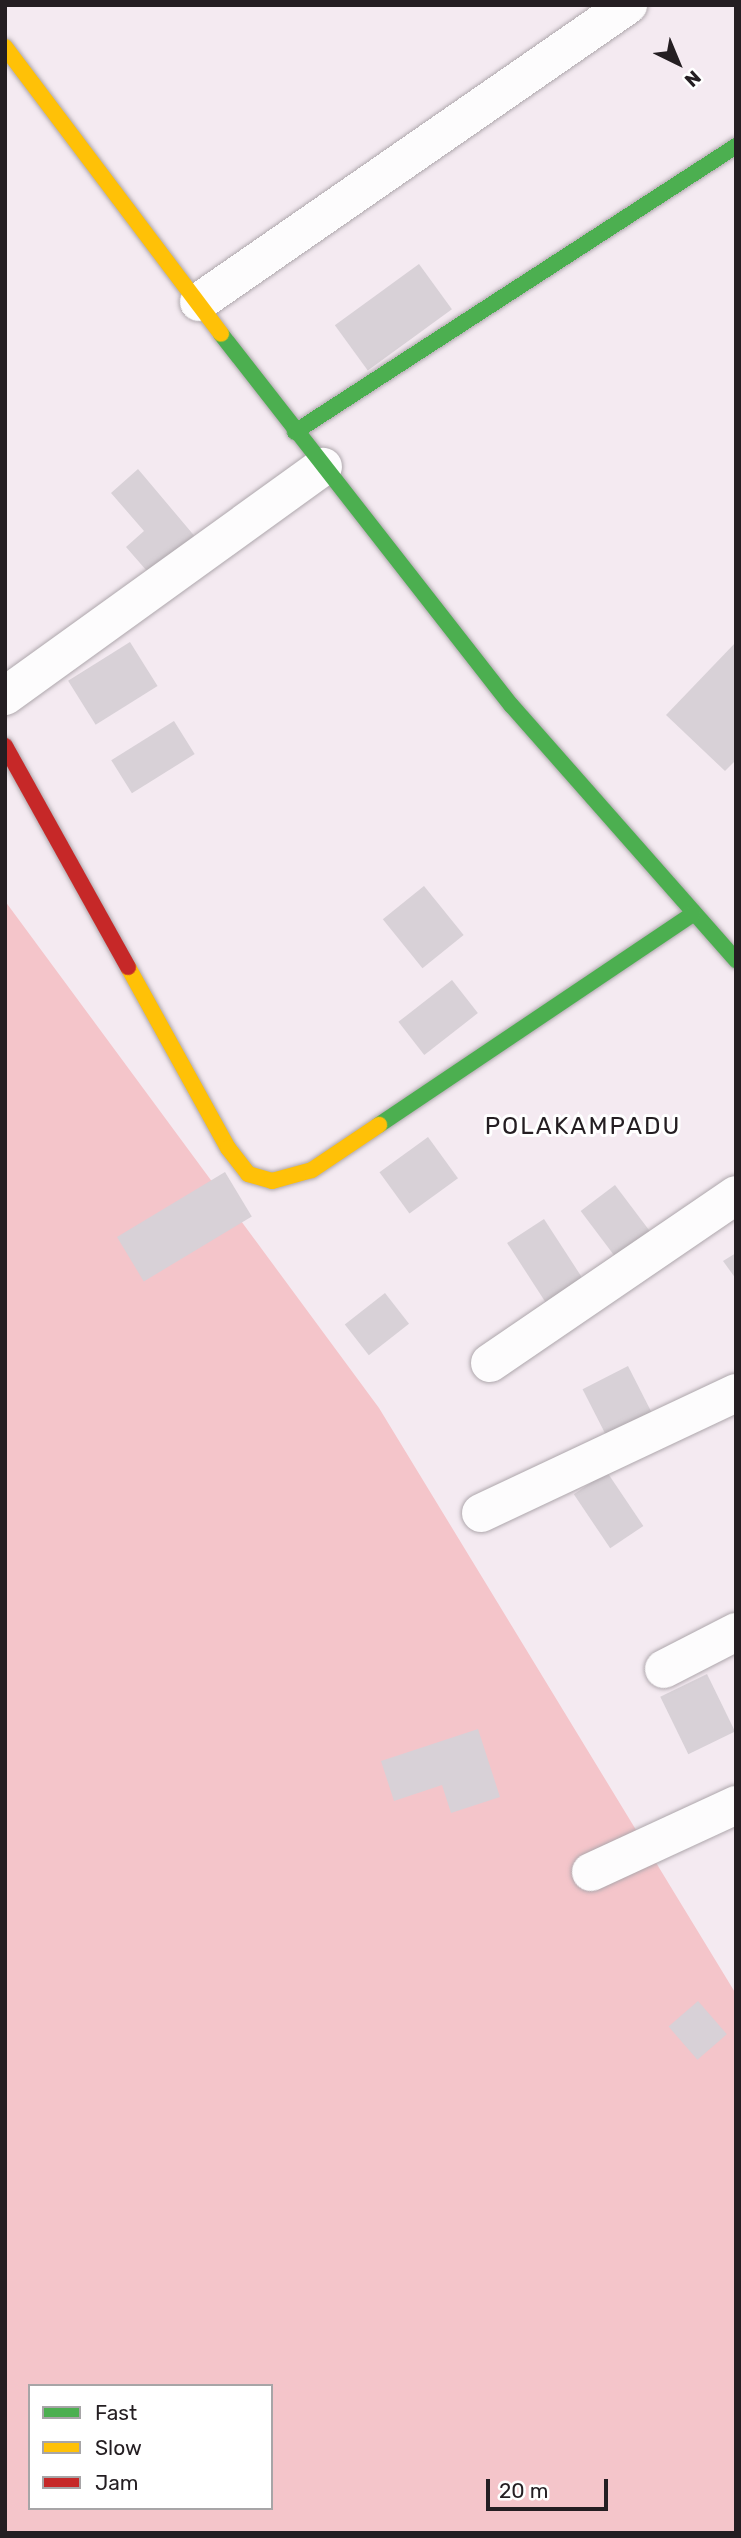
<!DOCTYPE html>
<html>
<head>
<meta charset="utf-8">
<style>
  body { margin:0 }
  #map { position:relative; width:741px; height:2538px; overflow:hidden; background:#f4eaf1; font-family:Rubik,sans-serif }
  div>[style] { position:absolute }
  .green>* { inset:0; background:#f4c5ca }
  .building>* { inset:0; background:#d8d1d7; transform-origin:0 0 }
  .roads { filter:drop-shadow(0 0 2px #aea7ac) drop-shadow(0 0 2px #aea7ac) }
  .street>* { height:38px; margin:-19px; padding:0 19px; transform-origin:19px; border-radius:19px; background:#fdfcfd }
  .fast>* { height:16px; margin:-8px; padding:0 8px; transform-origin:8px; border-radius:8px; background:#4caf50 }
  .slow>* { height:16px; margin:-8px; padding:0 8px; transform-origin:8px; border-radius:8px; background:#ffc107 }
  .jam>* { height:16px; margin:-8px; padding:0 8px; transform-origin:8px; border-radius:8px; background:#c62828 }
  span { translate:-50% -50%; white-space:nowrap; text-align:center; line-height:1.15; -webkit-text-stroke:6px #fff; paint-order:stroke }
  .quarter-label { font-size:24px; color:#241e22; letter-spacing:2px }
  .frame { position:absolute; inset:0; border:7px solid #241e22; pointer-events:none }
  .legend { position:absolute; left:28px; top:2384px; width:245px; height:126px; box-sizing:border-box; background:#fff; border:2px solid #a7a5a7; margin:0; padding:9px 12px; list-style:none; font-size:21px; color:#241e22 }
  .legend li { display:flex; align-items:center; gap:14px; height:35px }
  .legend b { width:35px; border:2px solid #a7a5a7 }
  .north { position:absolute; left:643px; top:28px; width:70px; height:70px; -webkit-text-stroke:5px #fff; paint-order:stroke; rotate:137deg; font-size:19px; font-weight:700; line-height:28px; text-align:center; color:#241e22 }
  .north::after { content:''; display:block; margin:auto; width:24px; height:32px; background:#241e22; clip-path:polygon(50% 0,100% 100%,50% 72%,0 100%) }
  .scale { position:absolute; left:486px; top:2479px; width:122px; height:32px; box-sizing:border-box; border:4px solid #241e22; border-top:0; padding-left:9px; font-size:21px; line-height:24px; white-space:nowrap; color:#241e22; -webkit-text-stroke:5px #fff; paint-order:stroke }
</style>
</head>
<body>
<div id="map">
  <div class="green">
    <i style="clip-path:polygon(evenodd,5px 901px,379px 1408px,736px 1994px,736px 2533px,5px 2533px,5px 901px,30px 2386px,271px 2386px,271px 2508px,30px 2508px,30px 2386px)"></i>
  </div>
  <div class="building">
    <i style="left:419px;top:264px;width:56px;height:104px;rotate:54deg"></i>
    <i style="clip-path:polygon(138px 469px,197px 539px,153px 578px,126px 547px,144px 531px,111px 493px)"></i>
    <i style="left:130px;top:642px;width:52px;height:73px;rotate:58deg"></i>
    <i style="clip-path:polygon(736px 642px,736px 760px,725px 771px,666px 715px)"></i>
    <i style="left:174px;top:721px;width:39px;height:74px;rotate:58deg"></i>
    <i style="left:424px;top:886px;width:63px;height:53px;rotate:51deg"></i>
    <i style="left:452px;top:980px;width:42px;height:68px;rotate:52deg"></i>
    <i style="left:428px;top:1137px;width:51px;height:60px;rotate:54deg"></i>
    <i style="left:225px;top:1172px;width:52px;height:126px;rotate:59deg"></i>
    <i style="left:615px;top:1185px;width:63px;height:43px;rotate:53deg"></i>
    <i style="left:544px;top:1219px;width:78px;height:44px;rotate:57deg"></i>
    <i style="clip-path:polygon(736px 1253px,736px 1279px,723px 1261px)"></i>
    <i style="left:385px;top:1293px;width:39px;height:51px;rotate:52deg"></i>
    <i style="left:628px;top:1366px;width:56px;height:51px;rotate:63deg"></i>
    <i style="left:607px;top:1472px;width:65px;height:40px;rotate:56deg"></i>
    <i style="left:707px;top:1674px;width:64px;height:52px;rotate:64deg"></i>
    <i style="clip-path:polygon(478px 1729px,500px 1797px,451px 1813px,442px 1785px,394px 1801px,381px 1761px)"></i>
    <i style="left:698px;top:2001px;width:44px;height:39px;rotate:49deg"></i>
  </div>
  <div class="roads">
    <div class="street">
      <i style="left:199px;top:302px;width:522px;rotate:-34.7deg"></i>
      <i style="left:5px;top:696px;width:392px;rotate:-35.8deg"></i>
      <i style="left:490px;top:1363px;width:298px;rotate:-34.3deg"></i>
      <i style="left:481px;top:1513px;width:282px;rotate:-25.2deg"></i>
      <i style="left:664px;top:1669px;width:81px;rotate:-27.2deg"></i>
      <i style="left:591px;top:1872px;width:160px;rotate:-24.8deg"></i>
    </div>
    <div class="fast">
      <i style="left:221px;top:334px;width:472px;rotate:52deg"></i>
      <i style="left:512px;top:706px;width:339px;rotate:48.6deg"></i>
      <i style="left:295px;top:432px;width:526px;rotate:-32.96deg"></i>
      <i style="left:379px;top:1125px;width:378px;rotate:-33.9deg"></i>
    </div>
    <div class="slow">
      <i style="left:5px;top:47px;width:359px;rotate:53deg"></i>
      <i style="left:128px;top:967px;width:207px;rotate:61.1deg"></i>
      <i style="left:228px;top:1148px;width:33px;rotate:52deg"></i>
      <i style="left:248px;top:1174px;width:25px;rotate:16deg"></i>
      <i style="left:272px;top:1181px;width:41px;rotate:-15.4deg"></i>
      <i style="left:312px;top:1170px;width:81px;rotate:-33.9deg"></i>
    </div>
    <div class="jam">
      <i style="left:5px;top:746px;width:253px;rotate:60.9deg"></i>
    </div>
  </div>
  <div class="quarter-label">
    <span style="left:583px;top:1127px">POLAKAMPADU</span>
  </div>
  <div class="frame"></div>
  <ul class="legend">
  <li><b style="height:9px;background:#4caf50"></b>Fast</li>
  <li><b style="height:9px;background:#ffc107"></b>Slow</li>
  <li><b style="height:9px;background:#c62828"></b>Jam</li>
  </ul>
  <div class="north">N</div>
  <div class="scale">20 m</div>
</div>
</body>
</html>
